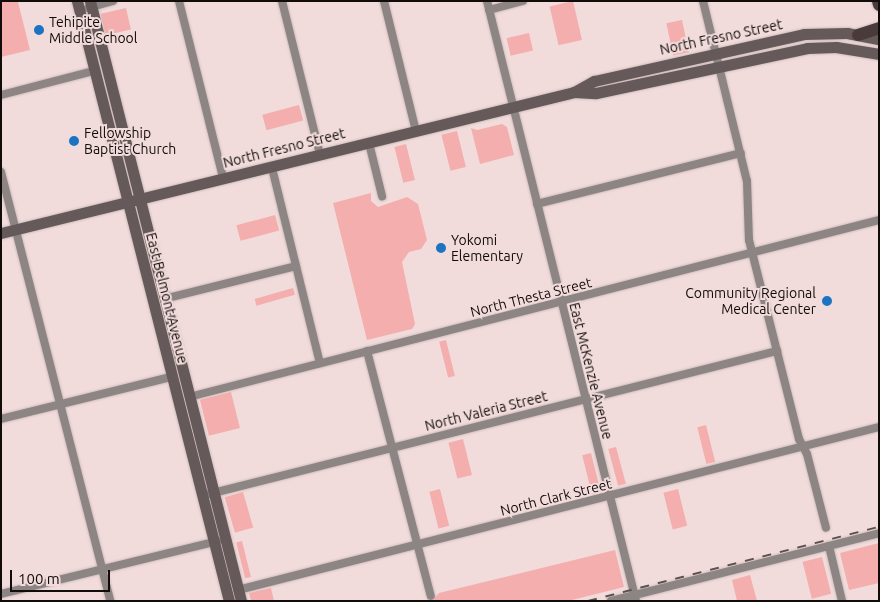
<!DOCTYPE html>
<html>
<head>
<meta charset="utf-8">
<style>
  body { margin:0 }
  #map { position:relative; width:880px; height:602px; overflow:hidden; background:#f1dcdb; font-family:Ubuntu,sans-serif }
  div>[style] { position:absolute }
  .green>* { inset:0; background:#f4aeae; transform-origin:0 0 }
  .roads { filter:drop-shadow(0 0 1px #cdbbba) drop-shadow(0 0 1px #cdbbba) }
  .street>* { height:8px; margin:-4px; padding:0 4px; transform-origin:4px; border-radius:4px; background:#8d8484 }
  .secondary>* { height:11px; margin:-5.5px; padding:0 5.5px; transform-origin:5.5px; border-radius:5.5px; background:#655959 }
  .primary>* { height:12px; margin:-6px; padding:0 6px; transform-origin:6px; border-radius:6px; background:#493b3a }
  .rail>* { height:2px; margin-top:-1px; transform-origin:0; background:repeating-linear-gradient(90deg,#5b504f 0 9px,transparent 0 18px) }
  .dots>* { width:14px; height:14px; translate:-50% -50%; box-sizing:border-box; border:2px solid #f1dcdb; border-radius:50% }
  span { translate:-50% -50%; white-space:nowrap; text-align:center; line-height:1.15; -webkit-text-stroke:4px #f1dcdb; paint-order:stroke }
  .poi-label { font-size:14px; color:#110b0a }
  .left { translate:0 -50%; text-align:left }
  .right { translate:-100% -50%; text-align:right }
  .street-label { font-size:14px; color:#110b0a }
  .frame { position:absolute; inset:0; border:2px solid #110b0a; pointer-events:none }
  .scale { position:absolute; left:10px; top:570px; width:100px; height:22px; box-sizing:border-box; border:2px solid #110b0a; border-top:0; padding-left:6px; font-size:15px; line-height:18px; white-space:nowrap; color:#110b0a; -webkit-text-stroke:4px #f1dcdb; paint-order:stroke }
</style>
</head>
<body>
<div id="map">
  <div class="green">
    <i style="clip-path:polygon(1px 1px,21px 1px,18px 2px,30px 50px,1px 57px)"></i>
    <i style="left:573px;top:1px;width:40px;height:24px;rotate:77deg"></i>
    <i style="left:126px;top:8px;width:22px;height:26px;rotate:77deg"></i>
    <i style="left:682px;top:20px;width:33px;height:16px;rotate:78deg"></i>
    <i style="left:529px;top:33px;width:18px;height:23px;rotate:77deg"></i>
    <i style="left:299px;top:105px;width:16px;height:38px;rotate:75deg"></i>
    <i style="clip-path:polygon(502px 124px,507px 127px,514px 155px,480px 164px,471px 128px,477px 130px)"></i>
    <i style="left:457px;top:131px;width:37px;height:16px;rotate:76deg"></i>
    <i style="left:406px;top:144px;width:37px;height:12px;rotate:76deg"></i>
    <i style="clip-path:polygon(371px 193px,371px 201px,378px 207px,407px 197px,418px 204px,427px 240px,421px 249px,409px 252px,402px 262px,415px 324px,412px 329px,367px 340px,333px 203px)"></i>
    <i style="left:275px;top:215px;width:16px;height:40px;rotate:75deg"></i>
    <i style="left:293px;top:288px;width:7px;height:40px;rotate:74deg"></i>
    <i style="left:446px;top:340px;width:37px;height:7px;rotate:76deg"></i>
    <i style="left:231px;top:392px;width:37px;height:32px;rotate:76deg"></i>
    <i style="left:706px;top:425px;width:38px;height:9px;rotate:76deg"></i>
    <i style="left:463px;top:439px;width:37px;height:15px;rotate:76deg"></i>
    <i style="left:616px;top:447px;width:38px;height:8px;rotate:75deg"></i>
    <i style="left:591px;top:453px;width:38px;height:9px;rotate:76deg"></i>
    <i style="left:440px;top:489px;width:38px;height:11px;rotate:76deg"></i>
    <i style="left:678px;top:489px;width:38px;height:15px;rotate:76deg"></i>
    <i style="left:243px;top:492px;width:37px;height:19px;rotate:74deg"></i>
    <i style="left:242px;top:541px;width:37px;height:6px;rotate:76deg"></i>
    <i style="clip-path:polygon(879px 543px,879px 583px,849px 590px,840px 553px)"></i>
    <i style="clip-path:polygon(615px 550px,624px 587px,568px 601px,432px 601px,439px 593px)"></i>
    <i style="left:822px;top:557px;width:38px;height:20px;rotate:76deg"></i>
    <i style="clip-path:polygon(750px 575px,757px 601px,737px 601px,732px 580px)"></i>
    <i style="clip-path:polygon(271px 588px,274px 601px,251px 601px,249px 593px)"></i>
  </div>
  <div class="roads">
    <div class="street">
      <i style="left:179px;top:1px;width:182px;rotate:76deg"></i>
      <i style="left:282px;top:1px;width:159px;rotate:76.1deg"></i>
      <i style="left:384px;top:1px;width:134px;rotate:76.2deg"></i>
      <i style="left:487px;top:1px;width:618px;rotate:76.05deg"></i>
      <i style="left:703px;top:1px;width:185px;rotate:76.3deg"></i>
      <i style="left:747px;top:181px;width:59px;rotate:88.1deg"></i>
      <i style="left:749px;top:240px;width:205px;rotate:75.9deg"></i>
      <i style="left:799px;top:439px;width:17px;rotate:62deg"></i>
      <i style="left:807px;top:454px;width:76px;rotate:75.6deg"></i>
      <i style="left:88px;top:8px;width:26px;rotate:-16deg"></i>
      <i style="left:489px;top:10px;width:35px;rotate:-15deg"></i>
      <i style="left:1px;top:95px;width:96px;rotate:-14.5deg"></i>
      <i style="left:369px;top:143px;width:55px;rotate:76.2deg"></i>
      <i style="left:272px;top:168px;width:201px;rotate:76.2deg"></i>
      <i style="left:1px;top:172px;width:443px;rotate:75.7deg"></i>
      <i style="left:537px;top:204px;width:210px;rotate:-14deg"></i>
      <i style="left:164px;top:299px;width:136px;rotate:-14deg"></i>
      <i style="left:367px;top:351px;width:253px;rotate:75.4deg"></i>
      <i style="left:189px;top:397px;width:712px;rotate:-14.39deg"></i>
      <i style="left:1px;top:419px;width:175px;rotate:-13.9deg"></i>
      <i style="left:209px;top:494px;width:586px;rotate:-14.13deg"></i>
      <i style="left:829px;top:546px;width:57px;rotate:76.7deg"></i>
      <i style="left:238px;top:590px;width:661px;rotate:-14.27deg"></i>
      <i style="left:1px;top:594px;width:223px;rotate:-13.7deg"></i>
      <i style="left:611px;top:601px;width:276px;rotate:-14.2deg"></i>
    </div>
    <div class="secondary">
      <i style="left:77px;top:1px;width:619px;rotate:75.78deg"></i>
      <i style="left:90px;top:1px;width:619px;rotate:75.87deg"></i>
      <i style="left:574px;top:92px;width:23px;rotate:-29deg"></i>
      <i style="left:594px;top:81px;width:215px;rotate:-12.6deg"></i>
      <i style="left:804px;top:34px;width:43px;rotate:-1.3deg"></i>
      <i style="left:847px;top:33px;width:33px;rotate:11deg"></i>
      <i style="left:1px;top:233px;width:590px;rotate:-13.82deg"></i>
      <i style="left:574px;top:92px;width:22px;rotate:3deg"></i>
      <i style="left:596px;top:93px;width:216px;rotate:-12deg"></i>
      <i style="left:807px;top:48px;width:29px;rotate:-2deg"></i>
      <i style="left:836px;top:47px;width:44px;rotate:9.2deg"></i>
    </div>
    <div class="primary">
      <i style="left:878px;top:1px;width:4px;rotate:76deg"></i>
      <i style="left:858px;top:35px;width:22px;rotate:-18deg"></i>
    </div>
  </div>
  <div class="rail">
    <i style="left:588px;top:601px;width:300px;rotate:-14.3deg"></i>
  </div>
  <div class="dots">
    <i style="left:39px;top:30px;background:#1b74c1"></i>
    <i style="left:74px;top:141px;background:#1b74c1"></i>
    <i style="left:441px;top:248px;background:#1b74c1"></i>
    <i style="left:827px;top:301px;background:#1b74c1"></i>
  </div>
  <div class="poi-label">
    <span class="left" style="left:49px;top:30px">Tehipite<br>Middle School</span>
    <span class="left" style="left:84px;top:141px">Fellowship<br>Baptist Church</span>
    <span class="left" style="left:451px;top:248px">Yokomi<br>Elementary</span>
    <span class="right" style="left:816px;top:301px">Community Regional<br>Medical Center</span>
  </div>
  <div class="street-label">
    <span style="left:721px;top:37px;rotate:-12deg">North Fresno Street</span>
    <span style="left:284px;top:148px;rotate:-14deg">North Fresno Street</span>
    <span style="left:531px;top:297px;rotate:-14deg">North Thesta Street</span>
    <span style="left:167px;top:298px;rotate:76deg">East Belmont Avenue</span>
    <span style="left:591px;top:371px;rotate:76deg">East McKenzie Avenue</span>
    <span style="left:486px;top:411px;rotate:-14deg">North Valeria Street</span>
    <span style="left:556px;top:497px;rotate:-14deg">North Clark Street</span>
  </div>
  <div class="frame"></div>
  <div class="scale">100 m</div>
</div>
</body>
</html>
